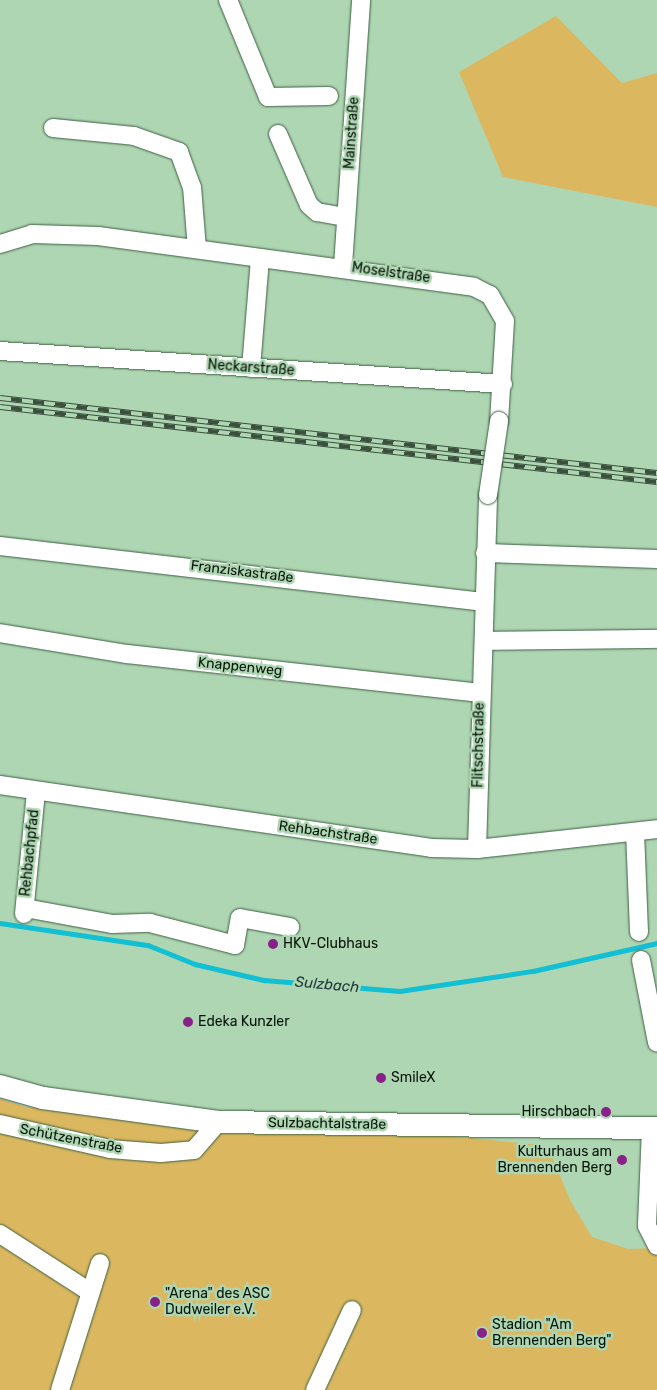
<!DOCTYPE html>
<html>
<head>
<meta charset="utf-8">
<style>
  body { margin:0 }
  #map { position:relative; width:657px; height:1390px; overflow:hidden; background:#afd6b3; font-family:Rubik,sans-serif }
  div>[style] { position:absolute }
  .green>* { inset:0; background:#dbb85f }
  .stream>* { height:4.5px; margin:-2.25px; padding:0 2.25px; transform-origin:2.25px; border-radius:2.25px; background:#13bfd3 }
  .roads { filter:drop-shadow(0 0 1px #3d6042) drop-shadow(0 0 1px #3d6042) }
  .minor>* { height:18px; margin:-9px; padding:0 9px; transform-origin:9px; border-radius:9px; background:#fff }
  .major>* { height:22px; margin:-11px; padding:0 11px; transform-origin:11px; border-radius:11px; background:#fff }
  .rail>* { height:5.5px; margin-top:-2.75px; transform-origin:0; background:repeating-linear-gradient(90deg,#afd6b3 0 11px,#3a503d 0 22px); box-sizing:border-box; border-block:1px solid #3a503d }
  .bridges { filter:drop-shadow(0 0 1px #3d6042) drop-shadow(0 0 1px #3d6042) }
  .minor-bridge>* { height:18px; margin:-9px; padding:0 9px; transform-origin:9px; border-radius:9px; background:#fff }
  .dots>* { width:14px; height:14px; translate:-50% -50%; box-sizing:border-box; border:2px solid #afd6b3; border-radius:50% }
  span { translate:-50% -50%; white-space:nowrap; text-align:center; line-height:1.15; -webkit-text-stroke:5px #afd6b3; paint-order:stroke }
  .street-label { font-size:14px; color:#061308 }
  .poi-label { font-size:14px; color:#061308 }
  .left { translate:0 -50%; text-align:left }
  .right { translate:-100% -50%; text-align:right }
  .water-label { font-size:15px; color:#213a3d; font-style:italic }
</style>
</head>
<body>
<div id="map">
  <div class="green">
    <i style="clip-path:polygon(556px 16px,622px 83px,657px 73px,657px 207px,503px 177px,459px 72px)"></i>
    <i style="clip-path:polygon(0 1099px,26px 1107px,283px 1128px,432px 1134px,548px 1146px,570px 1200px,592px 1237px,628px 1249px,657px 1248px,657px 1390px,0 1390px)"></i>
  </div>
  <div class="stream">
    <i style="left:0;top:923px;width:150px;rotate:8.5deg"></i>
    <i style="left:148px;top:945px;width:51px;rotate:22deg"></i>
    <i style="left:195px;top:964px;width:71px;rotate:13.1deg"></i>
    <i style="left:264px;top:980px;width:136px;rotate:4.6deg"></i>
    <i style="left:400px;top:991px;width:134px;rotate:-8.6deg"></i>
    <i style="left:533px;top:971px;width:127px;rotate:-12.7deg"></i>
  </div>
  <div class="roads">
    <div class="minor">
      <i style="left:228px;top:0;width:105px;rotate:67.6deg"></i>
      <i style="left:268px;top:97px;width:61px;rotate:-0.9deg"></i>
      <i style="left:53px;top:128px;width:81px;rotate:5.6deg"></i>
      <i style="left:134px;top:136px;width:48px;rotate:19.6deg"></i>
      <i style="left:179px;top:152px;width:37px;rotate:70deg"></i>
      <i style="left:192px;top:187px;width:62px;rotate:85.4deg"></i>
      <i style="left:278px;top:134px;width:77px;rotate:66.4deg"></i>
      <i style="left:309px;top:205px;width:11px;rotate:41deg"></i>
      <i style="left:317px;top:212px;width:29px;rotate:10deg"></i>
      <i style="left:0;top:244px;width:34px;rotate:-17deg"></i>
      <i style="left:32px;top:234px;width:66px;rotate:1.7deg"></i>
      <i style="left:98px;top:236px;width:379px;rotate:7.7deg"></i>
      <i style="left:474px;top:287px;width:18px;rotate:27deg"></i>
      <i style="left:490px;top:295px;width:30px;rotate:60deg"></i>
      <i style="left:505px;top:321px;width:100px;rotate:93.4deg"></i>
      <i style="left:343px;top:266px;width:267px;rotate:-86.1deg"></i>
      <i style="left:0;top:351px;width:504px;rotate:3.75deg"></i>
      <i style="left:251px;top:368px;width:110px;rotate:-85.3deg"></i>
      <i style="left:0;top:546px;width:486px;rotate:6.6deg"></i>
      <i style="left:485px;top:553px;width:172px;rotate:2deg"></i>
      <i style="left:0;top:633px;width:129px;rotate:9.4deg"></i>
      <i style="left:127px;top:654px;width:356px;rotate:6.3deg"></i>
      <i style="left:484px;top:641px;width:173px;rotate:-0.7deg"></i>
      <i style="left:0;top:785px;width:436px;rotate:8.3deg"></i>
      <i style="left:431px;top:848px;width:46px;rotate:1.2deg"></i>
      <i style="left:477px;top:849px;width:181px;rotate:-6.3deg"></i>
      <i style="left:635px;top:832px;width:100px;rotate:87.7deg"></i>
      <i style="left:477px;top:849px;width:354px;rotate:-88.2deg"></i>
      <i style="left:25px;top:908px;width:88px;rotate:10.4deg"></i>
      <i style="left:112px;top:924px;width:38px;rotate:-2deg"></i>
      <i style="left:150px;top:923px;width:88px;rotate:14.5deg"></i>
      <i style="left:235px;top:945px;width:27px;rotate:-80deg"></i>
      <i style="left:240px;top:918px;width:51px;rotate:10.2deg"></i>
      <i style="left:24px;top:914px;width:123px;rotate:-84.4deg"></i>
      <i style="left:641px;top:960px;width:84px;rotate:79deg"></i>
      <i style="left:0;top:1124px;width:113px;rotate:12.8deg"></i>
      <i style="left:110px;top:1149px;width:51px;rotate:4.5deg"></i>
      <i style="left:161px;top:1153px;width:33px;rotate:-5deg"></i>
      <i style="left:194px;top:1150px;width:37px;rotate:-49deg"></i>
      <i style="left:651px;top:1129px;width:97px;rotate:92.4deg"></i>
      <i style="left:647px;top:1226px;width:22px;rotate:63deg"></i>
      <i style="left:0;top:1234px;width:107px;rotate:32.8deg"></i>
      <i style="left:60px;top:1390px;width:133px;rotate:-72.5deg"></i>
      <i style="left:315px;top:1390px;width:88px;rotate:-65.2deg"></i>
    </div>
    <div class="major">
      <i style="left:0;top:1086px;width:45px;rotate:15.6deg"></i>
      <i style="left:43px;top:1098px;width:177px;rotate:7.8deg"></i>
      <i style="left:218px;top:1122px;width:439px;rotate:0.8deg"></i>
    </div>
  </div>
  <div class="rail">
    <i style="left:0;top:398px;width:661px;rotate:6.51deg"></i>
    <i style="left:0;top:407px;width:661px;rotate:6.51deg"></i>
  </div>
  <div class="bridges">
    <div class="minor-bridge">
      <i style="left:488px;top:495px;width:75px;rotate:-81.5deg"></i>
    </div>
  </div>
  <div class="dots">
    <i style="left:273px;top:944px;background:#882188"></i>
    <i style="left:188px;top:1022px;background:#882188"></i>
    <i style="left:381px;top:1078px;background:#882188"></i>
    <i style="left:606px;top:1112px;background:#882188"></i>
    <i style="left:622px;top:1160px;background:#882188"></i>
    <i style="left:155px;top:1302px;background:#882188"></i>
    <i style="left:482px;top:1333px;background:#882188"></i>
  </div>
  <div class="street-label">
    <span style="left:352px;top:133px;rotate:-86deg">Mainstraße</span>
    <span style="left:391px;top:273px;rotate:8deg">Moselstraße</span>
    <span style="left:251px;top:368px;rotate:4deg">Neckarstraße</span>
    <span style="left:242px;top:572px;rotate:7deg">Franziskastraße</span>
    <span style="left:240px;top:667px;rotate:6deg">Knappenweg</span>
    <span style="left:479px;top:745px;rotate:-89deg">Flitschstraße</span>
    <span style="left:328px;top:833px;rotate:8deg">Rehbachstraße</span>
    <span style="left:30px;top:853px;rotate:-84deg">Rehbachpfad</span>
    <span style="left:327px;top:1124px;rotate:1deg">Sulzbachtalstraße</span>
    <span style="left:71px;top:1139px;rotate:11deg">Schützenstraße</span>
  </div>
  <div class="poi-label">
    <span class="left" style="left:283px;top:944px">HKV-Clubhaus</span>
    <span class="left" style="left:198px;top:1022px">Edeka Kunzler</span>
    <span class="left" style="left:391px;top:1078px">SmileX</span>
    <span class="right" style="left:596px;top:1112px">Hirschbach</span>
    <span class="right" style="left:612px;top:1160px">Kulturhaus am<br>Brennenden Berg</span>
    <span class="left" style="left:165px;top:1302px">"Arena" des ASC<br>Dudweiler e.V.</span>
    <span class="left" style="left:492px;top:1333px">Stadion "Am<br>Brennenden Berg"</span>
  </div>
  <div class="water-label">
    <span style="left:327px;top:985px;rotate:5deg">Sulzbach</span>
  </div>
</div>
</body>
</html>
